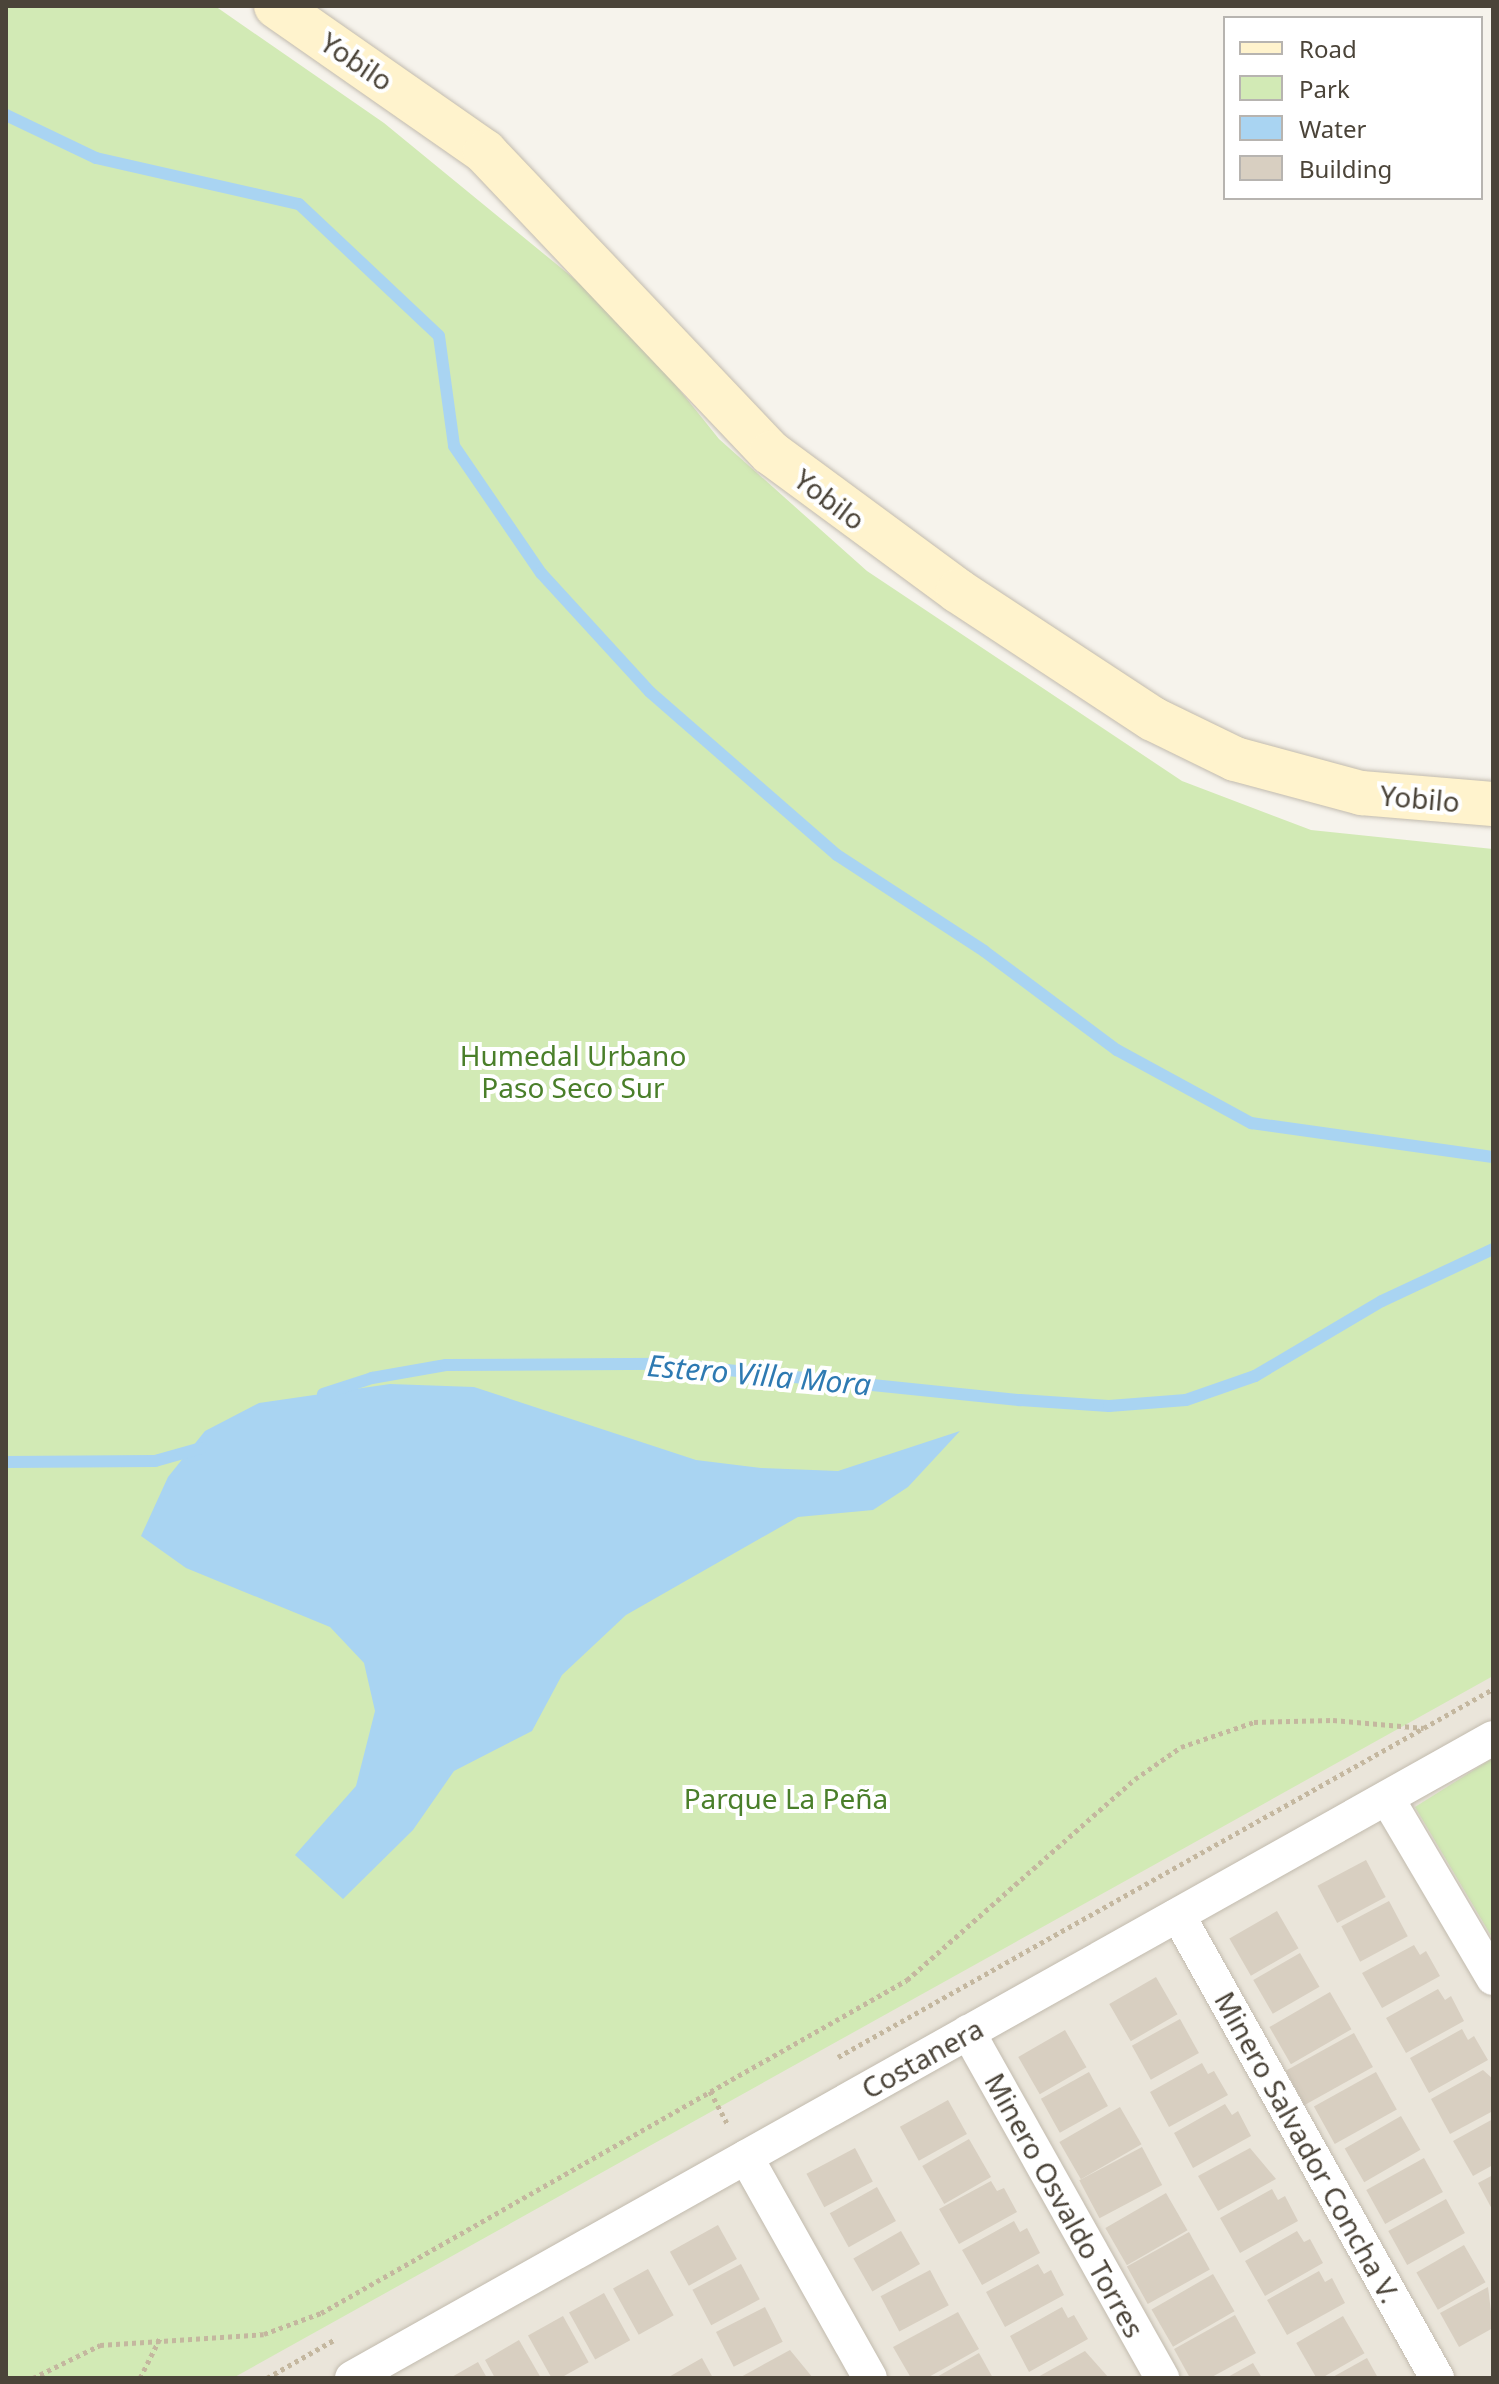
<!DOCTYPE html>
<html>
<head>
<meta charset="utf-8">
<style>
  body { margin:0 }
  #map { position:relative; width:1499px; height:2384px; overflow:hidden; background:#f6f3ec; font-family:"Noto Sans",sans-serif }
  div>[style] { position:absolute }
  .residential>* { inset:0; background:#eae5da }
  .green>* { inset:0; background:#d2eab5 }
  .water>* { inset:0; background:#a9d4f2 }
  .stream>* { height:12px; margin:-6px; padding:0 6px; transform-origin:6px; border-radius:6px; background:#a9d4f2 }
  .building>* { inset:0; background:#d8cfc1; transform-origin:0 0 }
  .path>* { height:5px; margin-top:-2.5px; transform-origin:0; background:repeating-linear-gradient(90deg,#c4b79f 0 4px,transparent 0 8px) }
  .roads { filter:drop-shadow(0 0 2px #c2bbae) drop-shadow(0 0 2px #c2bbae) }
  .street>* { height:34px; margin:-17px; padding:0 17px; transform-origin:17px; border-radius:17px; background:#fff }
  .secondary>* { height:44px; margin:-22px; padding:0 22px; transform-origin:22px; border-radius:22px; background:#fff3cd }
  span { translate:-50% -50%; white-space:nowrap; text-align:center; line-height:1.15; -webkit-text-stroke:8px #fff; paint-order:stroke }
  .street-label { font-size:28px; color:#4b4439 }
  .park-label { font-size:28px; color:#4a7f2a }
  .water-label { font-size:30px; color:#2e7ab2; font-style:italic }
  .frame { position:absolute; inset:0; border:8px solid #4b4439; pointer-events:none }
  .legend { position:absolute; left:1223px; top:16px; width:260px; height:184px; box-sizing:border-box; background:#fff; border:2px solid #b7b4b0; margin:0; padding:10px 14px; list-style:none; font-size:24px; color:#4b4439 }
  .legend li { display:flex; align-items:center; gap:16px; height:40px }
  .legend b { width:40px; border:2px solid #b7b4b0 }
</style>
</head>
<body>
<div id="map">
  <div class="residential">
    <i style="clip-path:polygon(1493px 1419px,1493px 2378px,6px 2378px)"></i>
  </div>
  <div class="green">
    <i style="clip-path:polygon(6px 6px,215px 6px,384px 123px,621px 317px,719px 439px,867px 571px,1182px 781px,1311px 830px,1493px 849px,1493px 1676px,233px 2378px,6px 2378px)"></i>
    <i style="clip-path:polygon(1493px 1758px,1493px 1939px,1415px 1807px)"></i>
  </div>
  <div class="water">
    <i style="clip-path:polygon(390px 1384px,474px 1387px,696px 1460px,761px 1468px,838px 1471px,960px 1431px,908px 1487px,873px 1510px,798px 1517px,626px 1615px,562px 1675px,532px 1731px,454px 1771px,413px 1830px,343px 1899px,295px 1855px,356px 1786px,375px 1711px,364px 1663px,330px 1627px,186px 1568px,141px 1536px,168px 1477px,205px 1431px,259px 1403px)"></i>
  </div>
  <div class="stream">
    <i style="left:6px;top:115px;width:100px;rotate:25.5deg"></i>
    <i style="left:96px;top:158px;width:208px;rotate:12.8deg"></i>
    <i style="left:299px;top:204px;width:192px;rotate:43.3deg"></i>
    <i style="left:439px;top:336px;width:111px;rotate:82.2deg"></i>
    <i style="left:454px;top:446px;width:154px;rotate:55.6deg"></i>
    <i style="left:541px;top:573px;width:161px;rotate:47.5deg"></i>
    <i style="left:650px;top:692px;width:248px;rotate:41.1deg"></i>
    <i style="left:837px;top:855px;width:176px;rotate:33.1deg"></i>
    <i style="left:984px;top:951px;width:166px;rotate:36.7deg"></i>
    <i style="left:1117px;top:1050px;width:153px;rotate:28.6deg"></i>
    <i style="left:1251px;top:1123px;width:244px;rotate:8deg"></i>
    <i style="left:323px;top:1394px;width:52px;rotate:-18.1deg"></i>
    <i style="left:372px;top:1378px;width:75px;rotate:-10deg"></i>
    <i style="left:446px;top:1365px;width:223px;rotate:-0.3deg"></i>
    <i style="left:669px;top:1364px;width:353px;rotate:5.9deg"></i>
    <i style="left:1020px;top:1400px;width:89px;rotate:3.9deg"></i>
    <i style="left:1109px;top:1406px;width:77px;rotate:-4.5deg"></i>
    <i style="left:1186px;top:1400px;width:73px;rotate:-19.2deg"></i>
    <i style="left:1255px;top:1376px;width:147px;rotate:-30.6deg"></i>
    <i style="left:1382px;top:1301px;width:123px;rotate:-25.1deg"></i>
    <i style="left:6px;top:1462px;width:149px;rotate:-0.4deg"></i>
    <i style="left:155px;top:1461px;width:48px;rotate:-15.8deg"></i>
  </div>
  <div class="building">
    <i style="left:1366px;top:1860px;width:42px;height:55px;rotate:62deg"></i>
    <i style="left:1389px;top:1901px;width:40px;height:54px;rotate:62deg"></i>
    <i style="left:1277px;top:1911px;width:43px;height:55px;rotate:60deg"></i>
    <i style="clip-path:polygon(1414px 1945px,1420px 1955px,1426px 1951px,1440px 1976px,1382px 2008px,1362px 1973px)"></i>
    <i style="left:1300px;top:1953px;width:39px;height:54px;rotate:60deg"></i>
    <i style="left:1156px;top:1977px;width:43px;height:54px;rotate:60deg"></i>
    <i style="clip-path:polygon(1438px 1989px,1445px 2000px,1451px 1996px,1464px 2021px,1406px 2053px,1386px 2018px)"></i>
    <i style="left:1330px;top:1992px;width:43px;height:70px;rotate:60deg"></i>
    <i style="left:1180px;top:2019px;width:39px;height:55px;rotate:61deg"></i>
    <i style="clip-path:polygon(1462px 2029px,1468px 2040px,1474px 2036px,1488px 2060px,1429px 2093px,1410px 2058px)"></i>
    <i style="left:1065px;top:2030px;width:43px;height:54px;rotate:60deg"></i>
    <i style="left:1354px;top:2033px;width:39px;height:78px;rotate:61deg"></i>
    <i style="clip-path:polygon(1202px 2063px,1208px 2074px,1214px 2071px,1228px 2095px,1169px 2127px,1150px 2092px)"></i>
    <i style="clip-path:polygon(1483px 2070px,1493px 2079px,1493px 2111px,1450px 2134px,1431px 2099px)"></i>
    <i style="left:1089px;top:2072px;width:39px;height:55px;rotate:61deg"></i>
    <i style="left:1376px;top:2072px;width:43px;height:71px;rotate:61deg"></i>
    <i style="left:948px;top:2100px;width:39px;height:55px;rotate:61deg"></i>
    <i style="clip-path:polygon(1225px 2104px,1232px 2115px,1238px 2111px,1251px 2136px,1193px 2168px,1174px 2133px)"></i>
    <i style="left:1120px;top:2107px;width:43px;height:70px;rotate:60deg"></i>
    <i style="left:1401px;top:2116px;width:39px;height:65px;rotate:60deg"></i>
    <i style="clip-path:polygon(1493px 2119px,1493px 2165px,1473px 2176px,1453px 2141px)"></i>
    <i style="left:969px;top:2139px;width:44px;height:54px;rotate:60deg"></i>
    <i style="left:1142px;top:2147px;width:43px;height:71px;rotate:62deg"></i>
    <i style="left:855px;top:2148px;width:38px;height:55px;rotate:62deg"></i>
    <i style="clip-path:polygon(1250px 2148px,1276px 2179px,1218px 2211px,1198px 2176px)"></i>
    <i style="left:1424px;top:2158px;width:39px;height:66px;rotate:61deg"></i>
    <i style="clip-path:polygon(1493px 2175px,1493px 2211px,1478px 2183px)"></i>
    <i style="clip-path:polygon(991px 2181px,997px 2191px,1004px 2188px,1017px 2212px,959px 2244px,939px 2209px)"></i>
    <i style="left:877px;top:2187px;width:39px;height:54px;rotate:61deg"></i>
    <i style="clip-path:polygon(1272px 2189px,1278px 2200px,1285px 2196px,1298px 2221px,1240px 2253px,1220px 2218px)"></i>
    <i style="left:1166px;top:2193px;width:43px;height:70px;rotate:60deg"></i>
    <i style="left:1446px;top:2199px;width:39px;height:66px;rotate:61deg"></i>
    <i style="clip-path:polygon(1014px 2221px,1020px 2232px,1027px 2228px,1040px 2253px,982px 2285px,962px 2250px)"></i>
    <i style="left:718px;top:2225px;width:39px;height:55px;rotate:61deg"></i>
    <i style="left:901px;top:2231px;width:38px;height:55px;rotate:60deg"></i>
    <i style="clip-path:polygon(1297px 2231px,1304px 2242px,1310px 2239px,1323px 2263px,1265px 2296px,1245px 2261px)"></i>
    <i style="left:1189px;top:2232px;width:43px;height:71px;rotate:61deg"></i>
    <i style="left:1464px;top:2245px;width:43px;height:55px;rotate:60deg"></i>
    <i style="left:741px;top:2264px;width:40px;height:55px;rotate:62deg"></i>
    <i style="clip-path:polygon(1038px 2264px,1044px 2274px,1051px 2270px,1064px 2295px,1005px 2327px,986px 2292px)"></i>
    <i style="left:648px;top:2269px;width:53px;height:40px;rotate:61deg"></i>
    <i style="left:930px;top:2270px;width:40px;height:56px;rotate:62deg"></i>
    <i style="clip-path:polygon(1319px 2271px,1325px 2282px,1332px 2278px,1345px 2303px,1287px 2335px,1267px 2300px)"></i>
    <i style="left:1213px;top:2274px;width:43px;height:71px;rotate:60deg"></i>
    <i style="clip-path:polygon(1488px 2287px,1493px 2328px,1459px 2347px,1440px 2313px)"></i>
    <i style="left:604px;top:2293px;width:54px;height:40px;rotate:61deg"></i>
    <i style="left:765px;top:2307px;width:39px;height:55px;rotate:63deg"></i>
    <i style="clip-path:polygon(1062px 2307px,1068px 2318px,1074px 2315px,1088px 2339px,1029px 2372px,1010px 2336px)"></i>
    <i style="clip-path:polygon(958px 2312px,979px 2349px,927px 2378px,911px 2378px,893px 2347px)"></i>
    <i style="clip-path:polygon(1235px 2315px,1256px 2353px,1210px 2378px,1190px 2378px,1174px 2349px)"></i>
    <i style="left:563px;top:2316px;width:53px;height:40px;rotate:61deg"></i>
    <i style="left:1343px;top:2316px;width:43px;height:54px;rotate:60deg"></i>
    <i style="clip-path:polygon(519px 2340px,541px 2378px,495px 2378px,485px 2360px)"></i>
    <i style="clip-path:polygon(790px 2350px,813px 2378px,739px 2378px)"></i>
    <i style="clip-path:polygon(1085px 2351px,1109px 2378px,1036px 2378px)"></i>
    <i style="clip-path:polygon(979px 2353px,993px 2378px,935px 2378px)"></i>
    <i style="clip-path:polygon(702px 2358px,713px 2378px,667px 2378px)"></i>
    <i style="clip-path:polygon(1367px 2358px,1378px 2378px,1331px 2378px)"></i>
    <i style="clip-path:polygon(478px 2362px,487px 2378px,450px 2378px)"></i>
    <i style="clip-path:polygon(1253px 2363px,1262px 2378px,1226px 2378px)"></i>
  </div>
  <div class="path">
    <i style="left:838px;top:2057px;width:751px;rotate:-29.33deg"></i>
    <i style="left:710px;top:2091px;width:38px;rotate:62deg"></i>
    <i style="left:33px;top:2378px;width:75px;rotate:-26.2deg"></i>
    <i style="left:100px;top:2345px;width:164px;rotate:-3.8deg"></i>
    <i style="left:264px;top:2334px;width:61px;rotate:-20.2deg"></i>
    <i style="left:321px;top:2313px;width:674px;rotate:-29.61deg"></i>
    <i style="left:907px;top:1980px;width:304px;rotate:-41.4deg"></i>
    <i style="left:1135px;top:1779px;width:56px;rotate:-34.8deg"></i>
    <i style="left:1181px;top:1747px;width:77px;rotate:-18.9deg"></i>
    <i style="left:1254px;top:1722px;width:79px;rotate:-1.5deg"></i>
    <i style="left:1333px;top:1720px;width:91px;rotate:5deg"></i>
    <i style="left:140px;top:2378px;width:45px;rotate:-63.4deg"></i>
    <i style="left:267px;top:2378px;width:77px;rotate:-29.6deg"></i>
  </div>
  <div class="roads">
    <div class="street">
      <i style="left:1387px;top:1798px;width:209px;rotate:59.5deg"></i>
      <i style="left:1178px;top:1915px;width:531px;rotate:60.78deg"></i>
      <i style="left:968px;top:2032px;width:397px;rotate:60.7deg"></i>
      <i style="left:746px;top:2157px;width:253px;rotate:60.7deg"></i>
      <i style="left:352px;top:2378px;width:1308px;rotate:-29.29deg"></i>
    </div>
    <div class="secondary">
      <i style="left:276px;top:6px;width:255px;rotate:34.9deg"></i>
      <i style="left:485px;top:152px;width:415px;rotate:46.5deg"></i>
      <i style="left:771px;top:453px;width:232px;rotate:36.4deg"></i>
      <i style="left:958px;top:591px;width:233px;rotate:33.3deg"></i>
      <i style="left:1153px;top:719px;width:91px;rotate:26deg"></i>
      <i style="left:1235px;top:759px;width:131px;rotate:15.1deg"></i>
      <i style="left:1361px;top:793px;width:132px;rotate:4.8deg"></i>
    </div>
  </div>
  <div class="street-label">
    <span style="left:357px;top:61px;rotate:34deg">Yobilo</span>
    <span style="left:830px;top:499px;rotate:37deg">Yobilo</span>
    <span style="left:1420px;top:798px;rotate:5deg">Yobilo</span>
    <span style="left:922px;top:2058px;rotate:-29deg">Costanera</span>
    <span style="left:1308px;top:2147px;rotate:61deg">Minero Salvador Concha V.</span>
    <span style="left:1065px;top:2205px;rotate:61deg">Minero Osvaldo Torres</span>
  </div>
  <div class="park-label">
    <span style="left:573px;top:1071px">Humedal Urbano<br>Paso Seco Sur</span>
    <span style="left:786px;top:1798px">Parque La Peña</span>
  </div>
  <div class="water-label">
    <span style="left:759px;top:1375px;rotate:5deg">Estero Villa Mora</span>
  </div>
  <div class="frame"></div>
  <ul class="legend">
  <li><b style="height:10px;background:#fff3cd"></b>Road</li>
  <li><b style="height:22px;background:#d2eab5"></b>Park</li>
  <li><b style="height:22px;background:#a9d4f2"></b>Water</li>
  <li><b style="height:22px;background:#d8cfc1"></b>Building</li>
  </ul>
</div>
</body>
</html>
